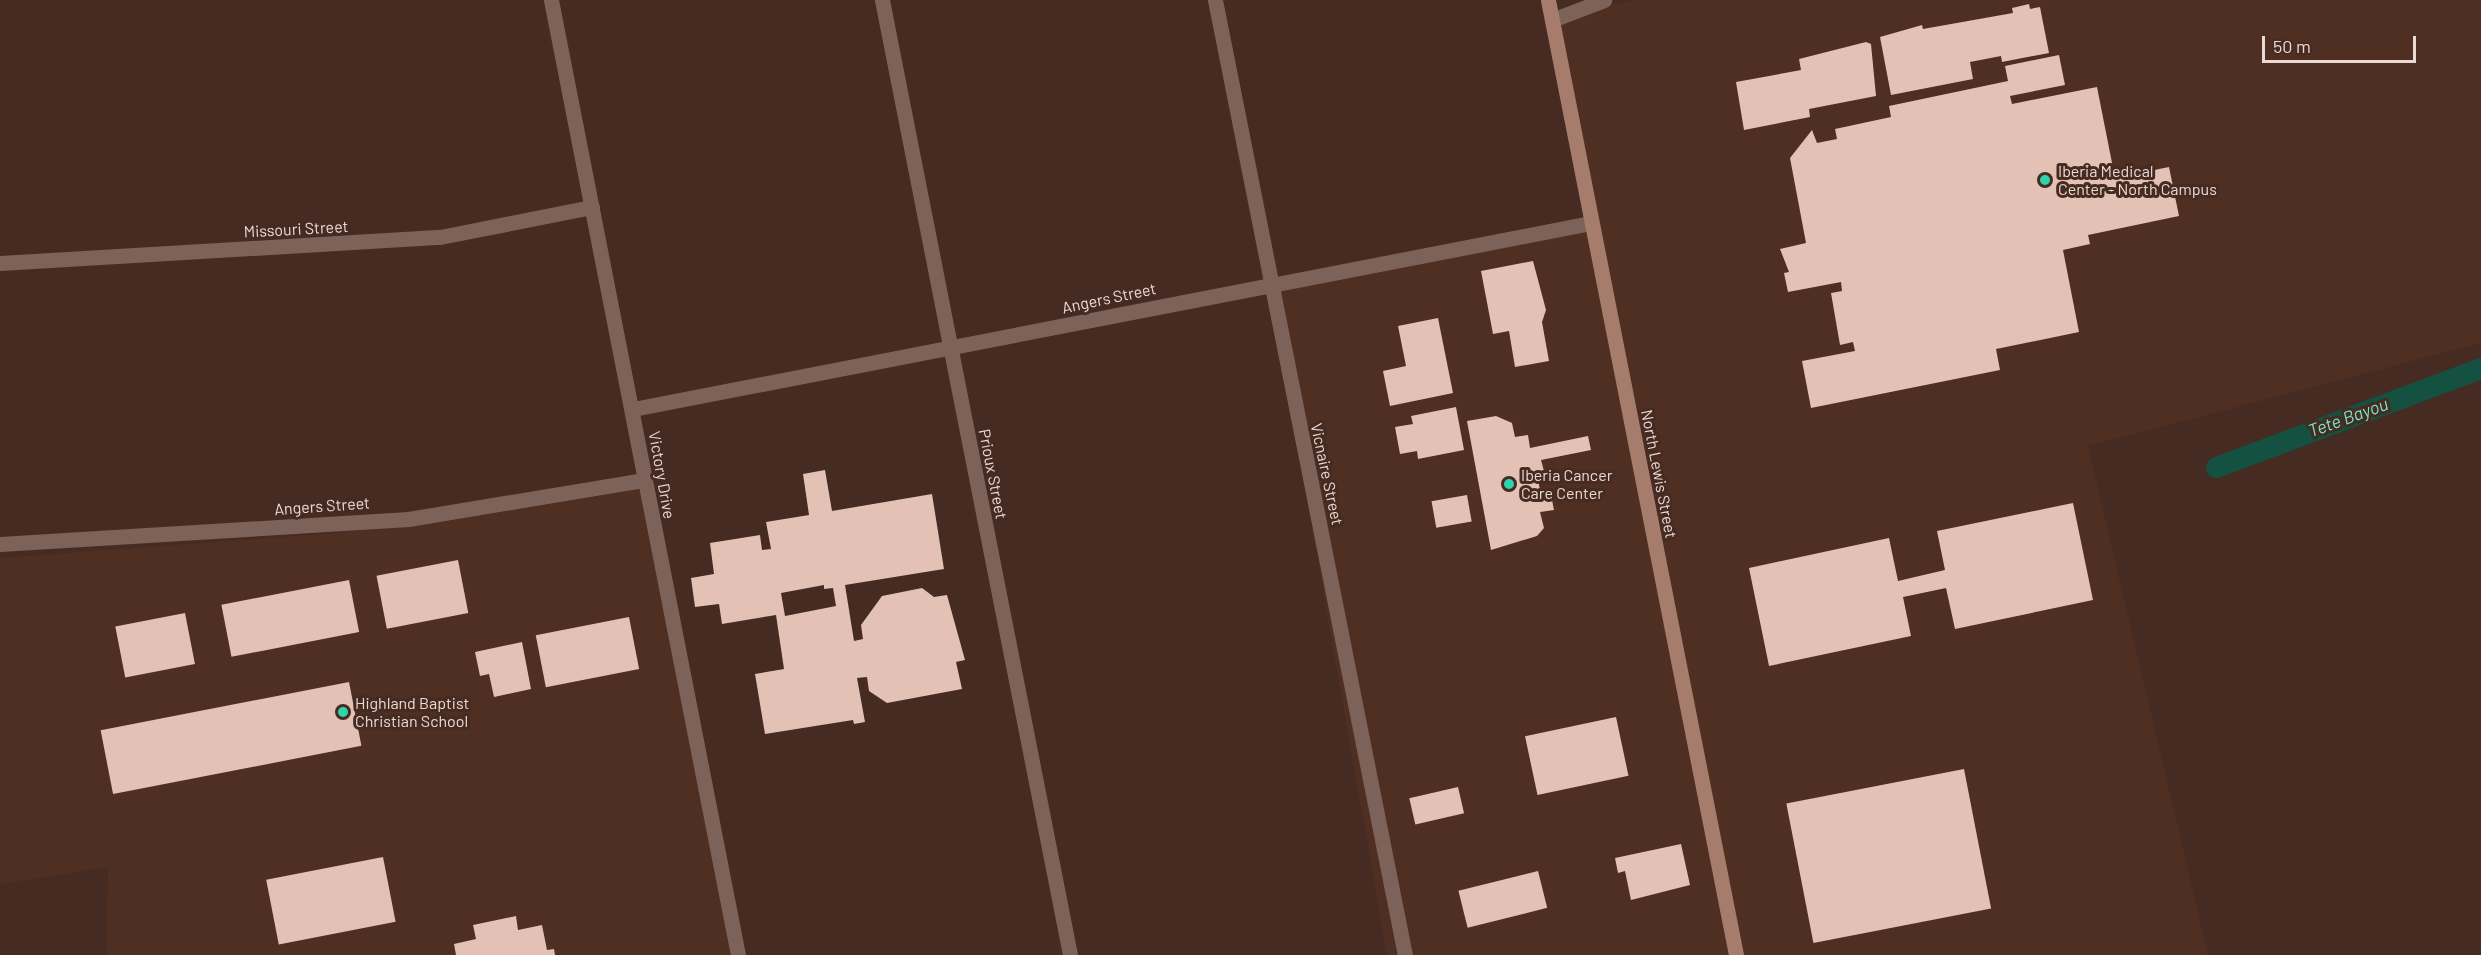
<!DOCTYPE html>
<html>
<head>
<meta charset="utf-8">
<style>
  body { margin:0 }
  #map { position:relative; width:2481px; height:955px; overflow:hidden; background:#452b22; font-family:Barlow,sans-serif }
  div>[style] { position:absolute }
  .built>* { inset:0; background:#502f23 }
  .canal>* { height:21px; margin:-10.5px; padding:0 10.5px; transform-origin:10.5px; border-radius:10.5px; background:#155140 }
  .building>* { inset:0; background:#e3c1b5; transform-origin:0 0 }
  .minor>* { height:15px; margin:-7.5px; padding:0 7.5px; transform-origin:7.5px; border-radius:7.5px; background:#7d6259 }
  .secondary>* { height:15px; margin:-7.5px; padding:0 7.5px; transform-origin:7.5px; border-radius:7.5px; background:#a67c6d }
  .dots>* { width:16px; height:16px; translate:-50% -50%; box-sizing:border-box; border:3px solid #452b22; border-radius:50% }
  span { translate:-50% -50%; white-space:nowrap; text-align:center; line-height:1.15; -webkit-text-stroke:6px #452b22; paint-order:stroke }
  .poi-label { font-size:16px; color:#ebd9d3 }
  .left { translate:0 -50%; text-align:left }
  .street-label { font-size:16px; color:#ebd9d3 }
  .water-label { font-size:18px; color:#78e6c4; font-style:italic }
  .scale { position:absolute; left:2262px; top:36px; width:154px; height:27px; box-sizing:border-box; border:3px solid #ebd9d3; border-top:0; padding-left:8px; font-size:18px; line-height:21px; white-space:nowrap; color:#ebd9d3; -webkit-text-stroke:4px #452b22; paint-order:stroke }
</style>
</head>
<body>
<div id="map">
  <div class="built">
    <i style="clip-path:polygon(1633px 0,2481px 0,2481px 343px,2088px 446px,2208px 955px,1387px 955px,1269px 284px,1591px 223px,1552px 20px)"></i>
    <i style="clip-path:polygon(643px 480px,731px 955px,106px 955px,108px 867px,0 884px,0 558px,336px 533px)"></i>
  </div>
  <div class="canal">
    <i style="left:2216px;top:467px;width:283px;rotate:-20.5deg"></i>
  </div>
  <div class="building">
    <i style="clip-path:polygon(2029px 4px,2030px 9px,2040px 7px,2049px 53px,2002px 62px,2001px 56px,1970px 62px,1973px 79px,1891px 95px,1880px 37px,1922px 25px,1923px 29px,2013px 13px,2012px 8px)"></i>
    <i style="clip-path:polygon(1866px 42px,1871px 44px,1876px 96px,1809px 109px,1810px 117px,1744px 130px,1736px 82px,1801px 70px,1799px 59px)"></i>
    <i style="clip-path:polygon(2059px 55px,2065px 85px,2010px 96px,2012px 104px,2097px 87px,2115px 178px,2169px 167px,2179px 216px,2088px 235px,2090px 244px,2063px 250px,2079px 332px,1996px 349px,2000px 370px,1811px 408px,1802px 361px,1855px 351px,1853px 342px,1840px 345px,1831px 293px,1842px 291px,1841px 282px,1788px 292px,1784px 273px,1789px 272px,1780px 249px,1806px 243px,1790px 158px,1812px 130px,1817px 143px,1837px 139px,1835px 129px,1891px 117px,1889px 106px,2008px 81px,2005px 66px)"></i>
    <i style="clip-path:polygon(1533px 261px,1546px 310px,1542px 322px,1549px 361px,1515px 367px,1509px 331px,1493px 334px,1481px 271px)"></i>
    <i style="clip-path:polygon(1438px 318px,1453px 393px,1390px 406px,1383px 371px,1406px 366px,1398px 326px)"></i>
    <i style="clip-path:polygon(1456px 407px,1464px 450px,1418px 459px,1417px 451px,1400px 454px,1395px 427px,1413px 424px,1411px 416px)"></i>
    <i style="clip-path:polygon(1496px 416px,1512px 423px,1515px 437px,1528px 435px,1530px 448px,1588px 436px,1591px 450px,1541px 460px,1544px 471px,1537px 473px,1541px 496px,1551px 495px,1554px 510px,1540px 512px,1544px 528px,1537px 536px,1491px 550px,1467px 421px)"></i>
    <i style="clip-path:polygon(evenodd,825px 470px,832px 511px,932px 494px,944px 569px,845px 585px,854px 641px,863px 639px,861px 625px,882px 596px,922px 588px,934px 597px,947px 595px,965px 660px,956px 662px,962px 689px,887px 703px,869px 691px,867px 677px,857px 678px,865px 722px,854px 724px,853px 720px,765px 734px,755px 674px,784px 669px,776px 615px,722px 624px,719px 604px,695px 607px,691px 578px,714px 574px,710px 543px,760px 535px,762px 550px,771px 549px,766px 522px,809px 515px,803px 474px,825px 470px,824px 585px,824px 589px,833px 588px,836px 606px,785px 616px,781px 593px,824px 585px)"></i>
    <i style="left:1467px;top:495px;width:27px;height:36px;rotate:80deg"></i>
    <i style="clip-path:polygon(2073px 503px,2093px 600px,1955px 629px,1946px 588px,1927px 592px,1903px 597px,1911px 636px,1769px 666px,1749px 568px,1889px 538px,1898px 581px,1945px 570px,1937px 531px)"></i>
    <i style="left:458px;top:560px;width:54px;height:83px;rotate:79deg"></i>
    <i style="left:349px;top:580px;width:53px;height:130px;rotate:79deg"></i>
    <i style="left:185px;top:613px;width:52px;height:71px;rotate:79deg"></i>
    <i style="left:629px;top:617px;width:53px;height:95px;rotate:79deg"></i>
    <i style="clip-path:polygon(522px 642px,531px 689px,494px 697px,489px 674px,480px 676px,475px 652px)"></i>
    <i style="left:349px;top:682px;width:65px;height:253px;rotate:79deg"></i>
    <i style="left:1616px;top:717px;width:60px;height:93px;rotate:78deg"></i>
    <i style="left:1964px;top:769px;width:142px;height:181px;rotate:79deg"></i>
    <i style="left:1458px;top:787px;width:27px;height:50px;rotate:77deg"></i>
    <i style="clip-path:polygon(1681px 844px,1690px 885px,1631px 900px,1625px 871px,1618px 873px,1615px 858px)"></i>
    <i style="left:383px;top:857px;width:66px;height:119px;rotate:79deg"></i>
    <i style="left:1538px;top:871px;width:38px;height:82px;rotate:76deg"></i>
    <i style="clip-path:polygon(516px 916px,518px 930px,542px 925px,547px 950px,554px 949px,555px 955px,456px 955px,454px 944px,476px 939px,473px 925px)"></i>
  </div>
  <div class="minor">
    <i style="left:551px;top:0;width:973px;rotate:78.92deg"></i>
    <i style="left:882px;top:0;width:973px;rotate:78.86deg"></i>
    <i style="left:1215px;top:0;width:974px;rotate:78.75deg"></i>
    <i style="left:1552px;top:20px;width:56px;rotate:-21deg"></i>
    <i style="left:0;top:263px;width:441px;rotate:-3.4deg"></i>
    <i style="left:440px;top:237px;width:155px;rotate:-11.2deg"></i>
    <i style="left:633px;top:409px;width:976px;rotate:-10.99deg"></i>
    <i style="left:0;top:544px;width:409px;rotate:-3.5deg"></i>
    <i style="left:408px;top:519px;width:238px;rotate:-9.4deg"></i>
  </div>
  <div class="secondary">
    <i style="left:1548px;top:0;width:973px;rotate:78.86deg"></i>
  </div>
  <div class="dots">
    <i style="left:2045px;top:180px;background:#2ed4ab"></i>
    <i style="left:1509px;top:484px;background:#2ed4ab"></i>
    <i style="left:343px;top:712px;background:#2ed4ab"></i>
  </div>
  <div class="poi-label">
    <span class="left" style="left:2058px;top:180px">Iberia Medical<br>Center - North Campus</span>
    <span class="left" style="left:1521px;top:484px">Iberia Cancer<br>Care Center</span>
    <span class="left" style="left:355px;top:712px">Highland Baptist<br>Christian School</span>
  </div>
  <div class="street-label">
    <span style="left:296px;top:229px;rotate:-3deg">Missouri Street</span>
    <span style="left:1109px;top:298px;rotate:-12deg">Angers Street</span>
    <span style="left:993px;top:474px;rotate:79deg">Prioux Street</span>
    <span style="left:1327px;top:474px;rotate:78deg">Vicnaire Street</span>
    <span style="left:1659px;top:474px;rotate:79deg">North Lewis Street</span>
    <span style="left:662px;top:475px;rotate:80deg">Victory Drive</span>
    <span style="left:322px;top:506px;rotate:-4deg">Angers Street</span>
  </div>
  <div class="water-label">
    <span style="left:2348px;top:417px;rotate:-20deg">Tete Bayou</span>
  </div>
  <div class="scale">50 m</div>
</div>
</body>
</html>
